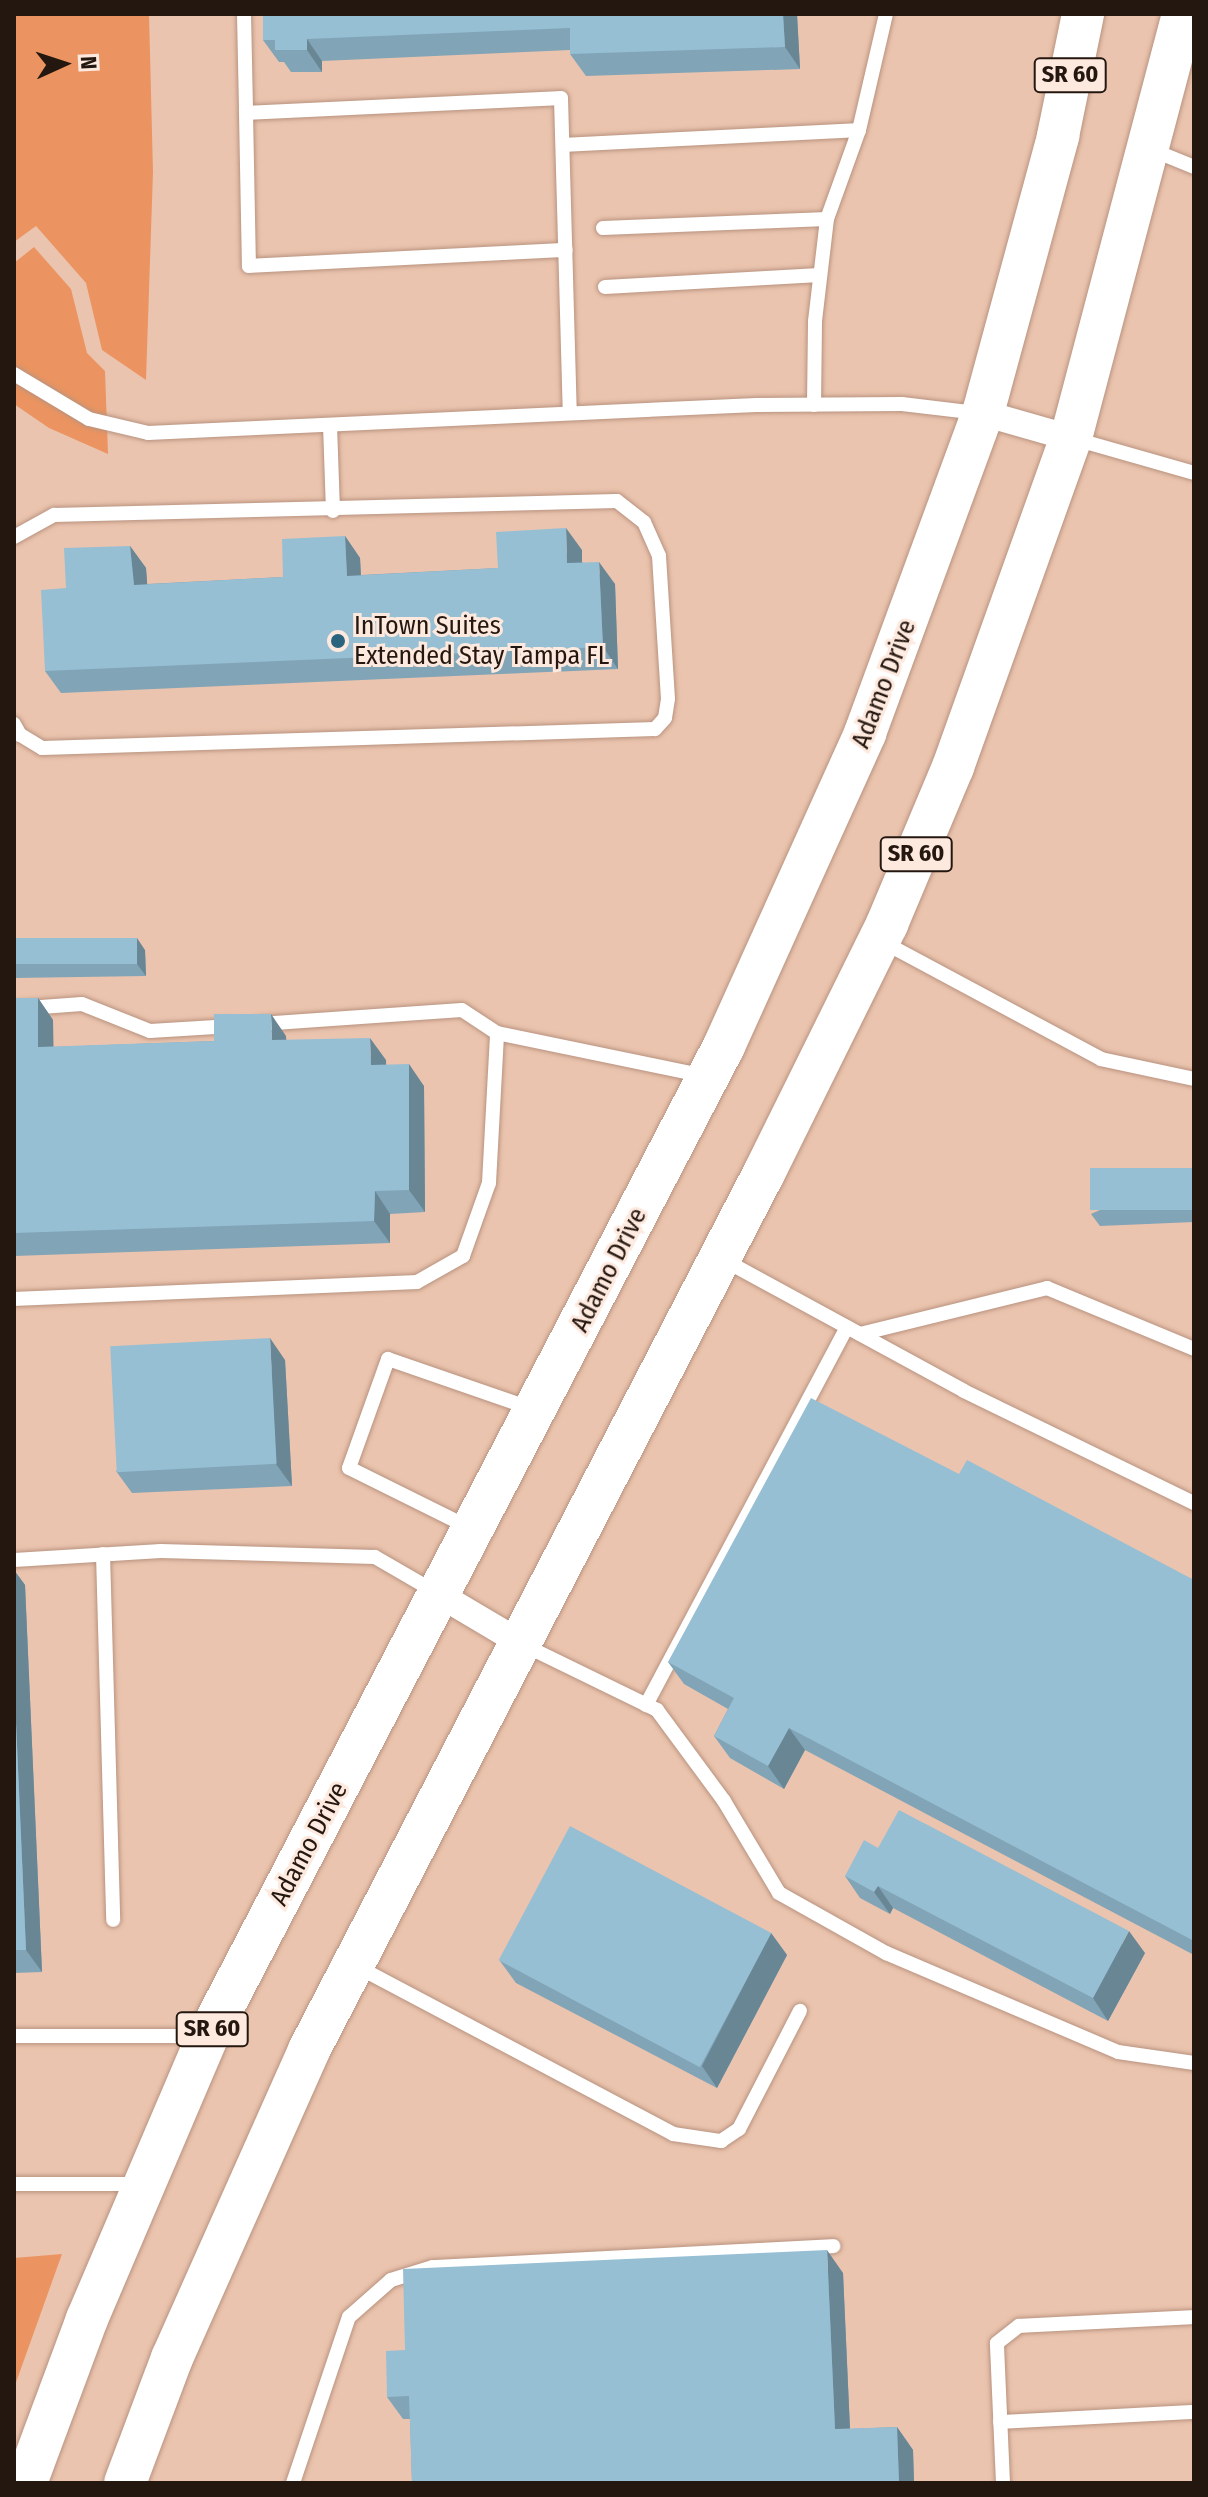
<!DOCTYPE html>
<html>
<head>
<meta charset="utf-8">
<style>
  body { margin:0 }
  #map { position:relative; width:1208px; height:2497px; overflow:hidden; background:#ebc4af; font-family:"Fira Sans Condensed",sans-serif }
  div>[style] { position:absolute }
  .green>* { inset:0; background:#eb9461 }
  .roads { filter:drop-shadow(0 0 2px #b8937f) drop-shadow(0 0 2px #b8937f) }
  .lane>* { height:14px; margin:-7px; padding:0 7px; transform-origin:7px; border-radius:7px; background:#fff }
  .street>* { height:26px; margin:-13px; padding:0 13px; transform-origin:13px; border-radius:13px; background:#fff }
  .primary>* { height:42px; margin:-21px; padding:0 21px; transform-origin:21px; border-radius:21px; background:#fff }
  .wall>* { inset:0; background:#81a4b6 }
  .shaded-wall>* { inset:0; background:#698694 }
  .building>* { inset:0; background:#96bfd4; transform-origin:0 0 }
  .dots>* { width:22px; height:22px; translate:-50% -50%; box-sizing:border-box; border:4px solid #fee9df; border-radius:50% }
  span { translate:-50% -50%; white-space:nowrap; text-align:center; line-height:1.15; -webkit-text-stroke:6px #fee9df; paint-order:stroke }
  .shield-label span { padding:2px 6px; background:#fee9df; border:2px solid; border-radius:6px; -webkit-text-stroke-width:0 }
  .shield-label { font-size:24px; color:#24170f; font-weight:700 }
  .poi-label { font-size:26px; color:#24170f }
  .left { translate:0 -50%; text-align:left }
  .street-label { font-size:26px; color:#24170f }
  .frame { position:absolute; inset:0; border:16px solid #24170f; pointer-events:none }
  .north { position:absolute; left:24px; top:24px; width:80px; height:80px; -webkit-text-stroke:6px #fee9df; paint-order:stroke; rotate:87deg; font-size:22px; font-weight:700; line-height:32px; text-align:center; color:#24170f }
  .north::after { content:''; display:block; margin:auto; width:28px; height:36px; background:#24170f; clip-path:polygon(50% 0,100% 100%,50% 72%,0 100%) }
</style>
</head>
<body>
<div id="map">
  <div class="green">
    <i style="clip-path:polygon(14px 14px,149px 14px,153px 172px,146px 380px,102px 350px,86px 283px,36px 226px,14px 242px)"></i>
    <i style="clip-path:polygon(34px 247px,71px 289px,87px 353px,105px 371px,108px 454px,49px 428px,14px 404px,14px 263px)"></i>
    <i style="clip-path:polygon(62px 2254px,14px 2388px,14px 2258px)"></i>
  </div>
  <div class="roads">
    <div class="lane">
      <i style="left:244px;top:14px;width:99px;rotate:88.8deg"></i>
      <i style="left:246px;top:113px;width:315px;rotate:-2.7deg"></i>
      <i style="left:561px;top:98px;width:314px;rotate:88.4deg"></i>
      <i style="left:246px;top:113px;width:153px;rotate:88.9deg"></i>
      <i style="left:249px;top:266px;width:317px;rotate:-2.9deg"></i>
      <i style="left:564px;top:145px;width:295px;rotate:-2.9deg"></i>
      <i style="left:1150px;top:149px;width:48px;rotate:22.2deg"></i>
      <i style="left:603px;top:228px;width:224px;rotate:-2.3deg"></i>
      <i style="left:605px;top:287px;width:215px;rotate:-3.2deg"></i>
      <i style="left:14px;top:374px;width:87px;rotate:31deg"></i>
      <i style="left:89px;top:419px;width:61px;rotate:13.3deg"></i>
      <i style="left:148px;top:433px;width:609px;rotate:-2.64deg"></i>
      <i style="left:756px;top:405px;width:146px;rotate:-0.4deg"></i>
      <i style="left:902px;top:404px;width:77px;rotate:6.8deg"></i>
      <i style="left:814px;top:405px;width:84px;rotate:-89.3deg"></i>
      <i style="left:815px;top:321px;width:103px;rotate:-83.3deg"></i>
      <i style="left:827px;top:219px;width:95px;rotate:-70.2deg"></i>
      <i style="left:859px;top:130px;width:119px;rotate:-76.9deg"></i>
      <i style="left:330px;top:425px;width:86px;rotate:88deg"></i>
      <i style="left:1075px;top:439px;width:124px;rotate:15.9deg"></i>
      <i style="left:14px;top:537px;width:46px;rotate:-28.8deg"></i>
      <i style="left:54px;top:515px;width:563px;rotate:-1.42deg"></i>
      <i style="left:617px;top:501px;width:34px;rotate:38deg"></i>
      <i style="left:644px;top:522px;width:37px;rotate:66deg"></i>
      <i style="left:659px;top:556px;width:143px;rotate:86.4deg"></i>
      <i style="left:668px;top:699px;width:19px;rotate:99deg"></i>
      <i style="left:665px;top:718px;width:15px;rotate:132deg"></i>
      <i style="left:655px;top:729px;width:613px;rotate:178.22deg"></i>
      <i style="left:42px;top:748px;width:26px;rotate:-149deg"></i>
      <i style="left:20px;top:735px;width:13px;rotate:-119deg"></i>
      <i style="left:883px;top:942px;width:247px;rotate:28.2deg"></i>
      <i style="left:1101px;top:1059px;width:95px;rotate:12.1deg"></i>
      <i style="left:14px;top:1009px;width:68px;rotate:-4.2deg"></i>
      <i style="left:82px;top:1004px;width:73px;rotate:21.7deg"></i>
      <i style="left:150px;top:1031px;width:82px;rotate:-3.5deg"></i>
      <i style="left:260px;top:1024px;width:202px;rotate:-4deg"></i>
      <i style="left:462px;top:1010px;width:42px;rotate:33.3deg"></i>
      <i style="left:497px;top:1033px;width:211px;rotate:11.7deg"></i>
      <i style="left:724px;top:1260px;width:273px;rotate:28.6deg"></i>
      <i style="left:964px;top:1391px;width:256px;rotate:26deg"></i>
      <i style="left:14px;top:1299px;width:403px;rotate:-2.4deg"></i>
      <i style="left:417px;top:1282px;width:53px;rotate:-29.5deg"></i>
      <i style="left:463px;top:1256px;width:77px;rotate:-70.4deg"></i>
      <i style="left:489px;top:1183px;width:150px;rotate:-86.9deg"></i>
      <i style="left:860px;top:1334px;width:193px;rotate:-13.8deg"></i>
      <i style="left:1047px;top:1288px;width:159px;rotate:22.5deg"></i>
      <i style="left:470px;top:1528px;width:135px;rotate:-153.6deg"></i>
      <i style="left:349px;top:1468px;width:116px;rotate:-70.3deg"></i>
      <i style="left:388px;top:1359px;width:152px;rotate:19.1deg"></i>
      <i style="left:103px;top:1554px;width:366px;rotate:88.4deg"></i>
      <i style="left:14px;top:1560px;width:147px;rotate:-3.5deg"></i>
      <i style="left:161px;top:1551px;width:214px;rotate:1.6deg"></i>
      <i style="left:375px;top:1557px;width:72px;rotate:30.1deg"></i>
      <i style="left:524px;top:1645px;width:148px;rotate:26deg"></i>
      <i style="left:657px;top:1710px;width:113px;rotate:53.6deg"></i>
      <i style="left:724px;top:1801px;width:107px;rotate:59.1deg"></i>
      <i style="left:779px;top:1893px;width:123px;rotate:29.3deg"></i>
      <i style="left:886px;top:1953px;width:252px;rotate:23.1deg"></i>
      <i style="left:1118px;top:2052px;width:77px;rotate:8.2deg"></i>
      <i style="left:646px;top:1705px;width:428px;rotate:-62deg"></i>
      <i style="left:358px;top:1967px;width:357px;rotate:27.9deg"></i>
      <i style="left:673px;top:2134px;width:49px;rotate:8.3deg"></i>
      <i style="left:721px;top:2141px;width:22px;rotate:-34deg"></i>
      <i style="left:739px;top:2129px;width:133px;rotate:-62.7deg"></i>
      <i style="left:14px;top:2036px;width:190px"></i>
      <i style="left:14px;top:2184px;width:124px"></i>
      <i style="left:1000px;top:2422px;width:194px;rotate:-3deg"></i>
      <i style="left:293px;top:2483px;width:175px;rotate:-71.4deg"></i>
      <i style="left:349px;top:2317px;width:56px;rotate:-41.4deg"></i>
      <i style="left:391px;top:2280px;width:44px;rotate:-17.2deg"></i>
      <i style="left:433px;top:2267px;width:401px;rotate:-3deg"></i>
      <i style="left:1003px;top:2483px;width:140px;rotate:-92.5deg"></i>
      <i style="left:997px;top:2343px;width:28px;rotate:-38deg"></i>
      <i style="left:1019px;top:2326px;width:175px;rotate:-2.9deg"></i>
    </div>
    <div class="street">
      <i style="left:983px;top:413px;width:91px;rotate:15.9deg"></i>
      <i style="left:440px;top:1595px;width:94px;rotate:30.7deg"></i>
    </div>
    <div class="primary">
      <i style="left:26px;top:2483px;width:175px;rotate:-69.6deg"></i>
      <i style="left:87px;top:2319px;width:308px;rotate:-66.9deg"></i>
      <i style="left:208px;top:2036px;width:1116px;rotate:-62.47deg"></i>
      <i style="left:724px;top:1046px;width:343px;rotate:-65.7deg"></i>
      <i style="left:865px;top:733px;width:341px;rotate:-69.8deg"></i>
      <i style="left:983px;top:413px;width:287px;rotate:-74.8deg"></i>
      <i style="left:1058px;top:136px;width:125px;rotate:-78.4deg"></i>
      <i style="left:125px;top:2483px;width:134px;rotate:-69.4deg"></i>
      <i style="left:172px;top:2358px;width:337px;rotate:-66deg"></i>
      <i style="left:309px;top:2050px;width:988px;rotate:-62.58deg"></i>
      <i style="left:764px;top:1173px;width:278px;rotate:-63.7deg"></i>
      <i style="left:887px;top:924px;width:170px;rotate:-67.2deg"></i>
      <i style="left:953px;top:767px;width:350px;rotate:-70.3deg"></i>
      <i style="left:1071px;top:438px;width:439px;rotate:-75.2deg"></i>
    </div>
  </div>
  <div class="wall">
    <i style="clip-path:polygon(797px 14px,800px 69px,586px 76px,570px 54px,570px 50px,322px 61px,322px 72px,291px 72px,284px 62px,279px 62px,263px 40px)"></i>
    <i style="clip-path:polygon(345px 536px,360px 558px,361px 575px,498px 568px,582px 550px,582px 562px,615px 584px,618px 669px,61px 693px,45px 671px,66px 588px,130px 546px,146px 568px,147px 584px,283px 577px)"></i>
    <i style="clip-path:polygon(14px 939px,145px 950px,146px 976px,14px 978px)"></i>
    <i style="clip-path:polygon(14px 998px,38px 998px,53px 1020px,53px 1047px,214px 1041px,286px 1036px,286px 1040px,386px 1060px,386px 1065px,424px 1086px,425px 1212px,390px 1214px,390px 1243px,14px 1256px)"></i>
    <i style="clip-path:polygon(1194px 1168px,1194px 1222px,1100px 1226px,1091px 1214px)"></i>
    <i style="clip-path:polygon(285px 1360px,292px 1486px,132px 1493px,116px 1471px)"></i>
    <i style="clip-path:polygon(959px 1474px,1194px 1580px,1194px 1955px,805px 1750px,784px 1789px,730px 1758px,714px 1736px,728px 1709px,684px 1684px,668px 1662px)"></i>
    <i style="clip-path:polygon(14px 1570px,25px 1585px,42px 1972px,14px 1973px)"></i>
    <i style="clip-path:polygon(878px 1848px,1145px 1953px,1108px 2021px,893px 1908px,890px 1914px,860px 1898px,845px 1876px)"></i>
    <i style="clip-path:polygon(771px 1933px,787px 1955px,717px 2088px,516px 1983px,500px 1961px)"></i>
    <i style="clip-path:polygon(843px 2273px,850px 2429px,897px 2427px,913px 2450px,914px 2483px,412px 2483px,410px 2419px,403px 2419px,387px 2397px,405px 2350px)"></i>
  </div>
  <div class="shaded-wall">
    <i style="clip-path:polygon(783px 14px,797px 14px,800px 69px,785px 47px)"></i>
    <i style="clip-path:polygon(307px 39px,322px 61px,322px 72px,307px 50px)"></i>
    <i style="clip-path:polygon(566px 528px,582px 550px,582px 585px,567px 563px)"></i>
    <i style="clip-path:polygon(345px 536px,360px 558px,362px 598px,347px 576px)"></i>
    <i style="clip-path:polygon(130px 546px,146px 568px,149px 607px,134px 585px)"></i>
    <i style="clip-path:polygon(599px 562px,615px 584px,618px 669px,603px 647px)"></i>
    <i style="clip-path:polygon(137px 938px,145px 950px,146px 976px,137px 964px)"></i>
    <i style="clip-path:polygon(38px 998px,53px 1020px,54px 1070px,38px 1047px)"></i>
    <i style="clip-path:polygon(271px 1014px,286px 1036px,288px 1062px,272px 1040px)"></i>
    <i style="clip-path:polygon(370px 1038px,386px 1060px,387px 1087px,371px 1065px)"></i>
    <i style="clip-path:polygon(409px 1064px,424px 1086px,425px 1212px,409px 1190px)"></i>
    <i style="clip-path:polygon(375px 1191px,390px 1214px,390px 1243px,374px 1221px)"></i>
    <i style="clip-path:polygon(270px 1338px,285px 1360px,292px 1486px,276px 1464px)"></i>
    <i style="clip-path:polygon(14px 1570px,25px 1585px,42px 1972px,26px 1950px,14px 1677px)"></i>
    <i style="clip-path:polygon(789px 1728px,805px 1750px,784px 1789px,768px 1766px)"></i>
    <i style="clip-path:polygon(878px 1886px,893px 1908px,890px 1914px,874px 1892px)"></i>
    <i style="clip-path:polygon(1129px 1931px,1145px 1953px,1108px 2021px,1093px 1998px)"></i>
    <i style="clip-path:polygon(771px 1933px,787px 1955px,717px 2088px,702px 2066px)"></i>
    <i style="clip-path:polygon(827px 2250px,843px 2273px,851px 2452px,835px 2429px)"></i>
    <i style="clip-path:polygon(897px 2427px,913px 2450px,914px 2483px,899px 2483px)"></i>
  </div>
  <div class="building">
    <i style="clip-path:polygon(263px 14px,783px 14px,785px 47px,570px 54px,570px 28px,307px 39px,307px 50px,275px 50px,275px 40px,263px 40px)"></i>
    <i style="clip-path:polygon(566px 528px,567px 563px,599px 562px,603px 647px,45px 671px,41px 590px,66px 588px,64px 548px,130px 546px,134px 585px,283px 577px,282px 539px,345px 536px,347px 576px,498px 568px,496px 532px)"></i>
    <i style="left:137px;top:938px;width:26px;height:123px;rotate:90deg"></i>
    <i style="clip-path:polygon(14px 998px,38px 998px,38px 1047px,214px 1041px,214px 1014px,271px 1014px,272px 1040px,370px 1038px,371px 1065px,409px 1064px,409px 1190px,375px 1191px,374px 1221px,14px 1233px)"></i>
    <i style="left:1194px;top:1168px;width:42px;height:104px;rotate:90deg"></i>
    <i style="left:270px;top:1338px;width:126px;height:160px;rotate:87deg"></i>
    <i style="clip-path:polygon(811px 1398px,959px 1474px,967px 1460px,1194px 1580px,1194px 1941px,789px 1728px,768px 1766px,714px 1736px,734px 1698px,668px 1662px)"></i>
    <i style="clip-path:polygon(14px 1677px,26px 1950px,14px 1950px)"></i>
    <i style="clip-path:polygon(899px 1810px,1129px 1931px,1093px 1998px,878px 1886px,874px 1892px,845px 1876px,864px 1840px,878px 1848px)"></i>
    <i style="left:570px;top:1826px;width:228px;height:152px;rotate:28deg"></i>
    <i style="clip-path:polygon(827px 2250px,835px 2429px,897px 2427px,899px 2483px,412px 2483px,409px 2396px,387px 2397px,386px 2351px,405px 2350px,403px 2269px)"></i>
  </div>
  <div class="dots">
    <i style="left:338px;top:641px;background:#2b647e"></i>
  </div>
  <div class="shield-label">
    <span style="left:1070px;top:75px">SR 60</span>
    <span style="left:916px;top:854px">SR 60</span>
    <span style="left:212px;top:2029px">SR 60</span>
  </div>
  <div class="poi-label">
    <span class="left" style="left:354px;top:641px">InTown Suites<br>Extended Stay Tampa FL</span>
  </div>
  <div class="street-label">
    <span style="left:884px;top:684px;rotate:-69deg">Adamo Drive</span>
    <span style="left:609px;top:1270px;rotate:-63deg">Adamo Drive</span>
    <span style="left:309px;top:1844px;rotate:-62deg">Adamo Drive</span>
  </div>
  <div class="frame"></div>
  <div class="north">N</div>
</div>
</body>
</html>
